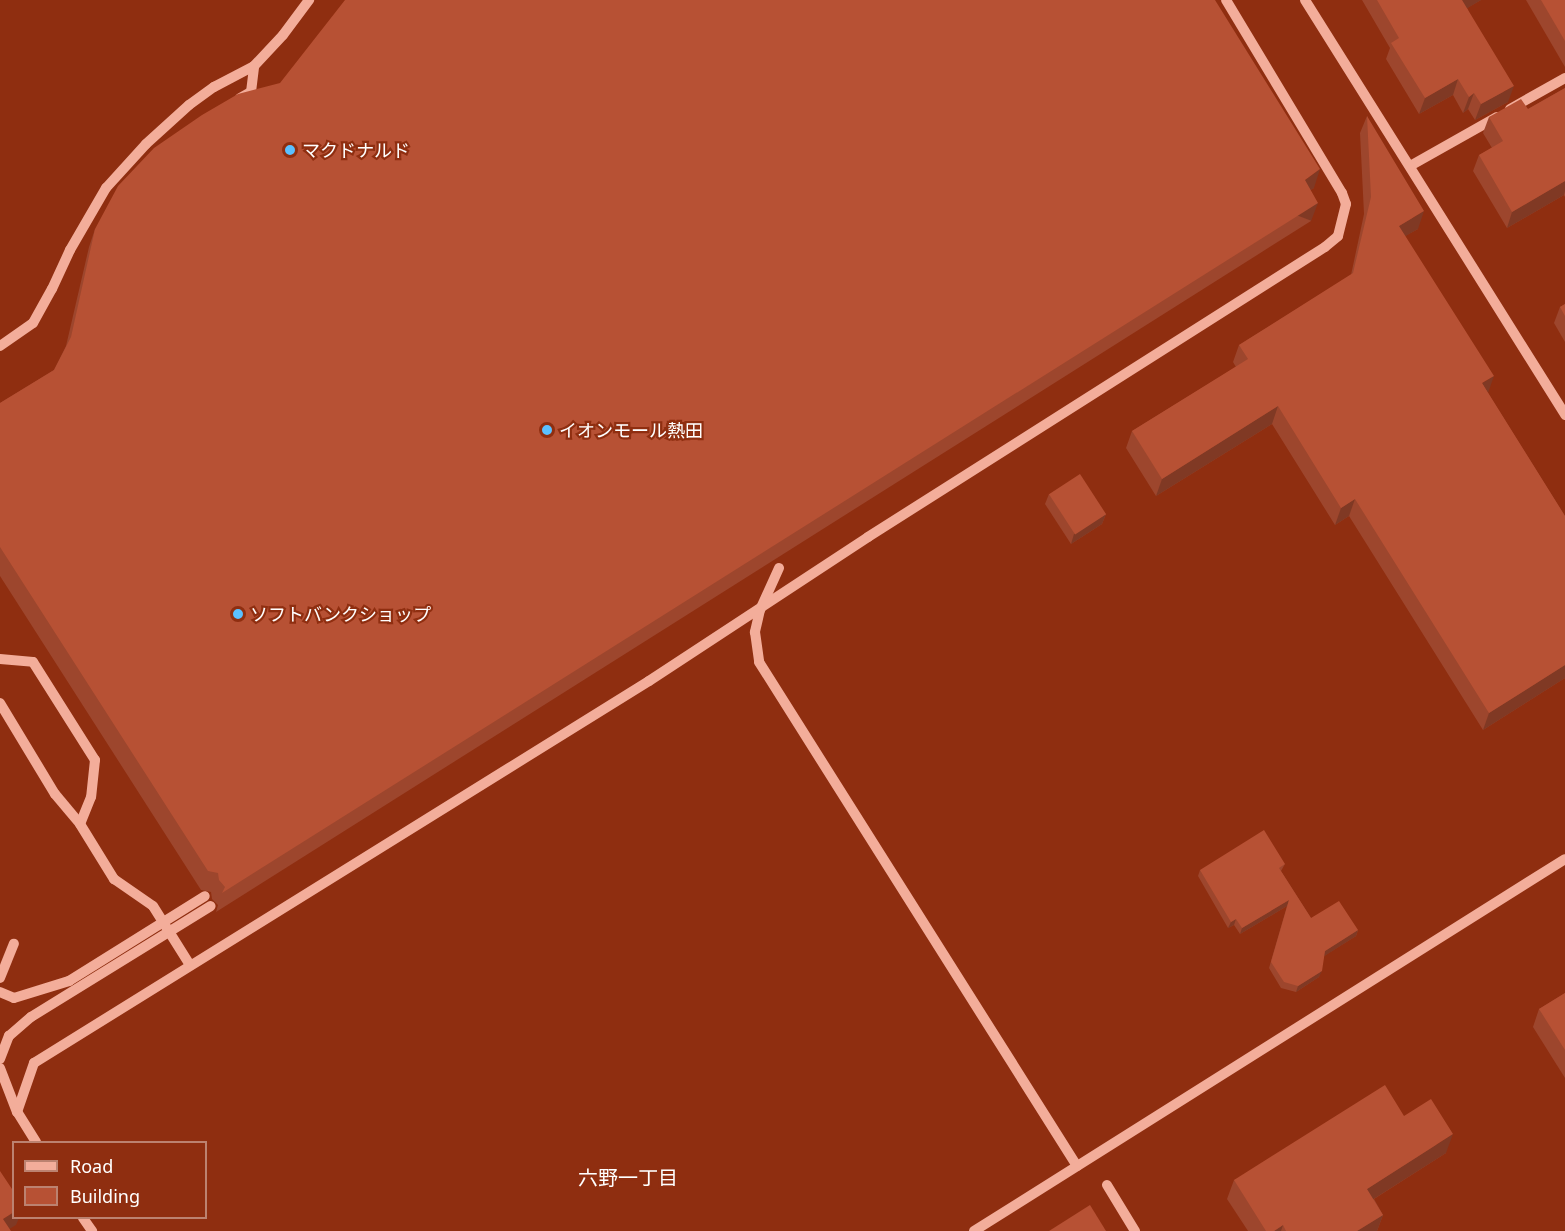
<!DOCTYPE html>
<html>
<head>
<meta charset="utf-8">
<style>
  body { margin:0 }
  #map { position:relative; width:1565px; height:1231px; overflow:hidden; background:#8f2e10; font-family:"Noto Sans","Noto Sans JP",sans-serif }
  div>[style] { position:absolute }
  .minor>* { height:10px; margin:-5px; padding:0 5px; transform-origin:5px; border-radius:5px; background:#f3ad9a }
  .minor-bridge>* { height:10px; margin:-5px; padding:0 5px; transform-origin:5px; border-radius:5px; background:#f3ad9a }
  .wall>* { inset:0; background:#9d462d }
  .shaded-wall>* { inset:0; background:#803924; transform-origin:0 0 }
  .building>* { inset:0; background:#b75134; transform-origin:0 0 }
  .dots>* { width:16px; height:16px; translate:-50% -50%; box-sizing:border-box; border:3px solid #8f2e10; border-radius:50% }
  span { translate:-50% -50%; white-space:nowrap; text-align:center; line-height:1.15; -webkit-text-stroke:4.5px #8f2e10; paint-order:stroke }
  .poi-label { font-size:18px; color:#fff }
  .left { translate:0 -50%; text-align:left }
  .neighbourhood-label { font-size:20px; color:#fff }
  .legend { position:absolute; left:12px; top:1141px; width:195px; height:78px; box-sizing:border-box; background:#8f2e10; border:2px solid #bc8270; margin:0; padding:8px 10px; list-style:none; font-size:18px; color:#fff }
  .legend li { display:flex; align-items:center; gap:12px; height:30px }
  .legend b { width:30px; border:2px solid #bc8270 }
</style>
</head>
<body>
<div id="map">
  <div class="minor">
    <i style="left:1305px;top:0;width:490px;rotate:57.9deg"></i>
    <i style="left:240px;top:98px;width:13px;rotate:-29deg"></i>
    <i style="left:251px;top:92px;width:26px;rotate:-83deg"></i>
    <i style="left:1510px;top:109px;width:63px;rotate:-29.4deg"></i>
    <i style="left:1410px;top:166px;width:100px;rotate:-29.4deg"></i>
    <i style="left:0;top:346px;width:40px;rotate:-34.9deg"></i>
    <i style="left:33px;top:323px;width:39px;rotate:-61deg"></i>
    <i style="left:52px;top:289px;width:43px;rotate:-65.2deg"></i>
    <i style="left:70px;top:250px;width:72px;rotate:-59.9deg"></i>
    <i style="left:106px;top:188px;width:59px;rotate:-47.7deg"></i>
    <i style="left:146px;top:144px;width:58px;rotate:-42.2deg"></i>
    <i style="left:189px;top:105px;width:31px;rotate:-36deg"></i>
    <i style="left:214px;top:87px;width:45px;rotate:-27.7deg"></i>
    <i style="left:254px;top:66px;width:42px;rotate:-46.9deg"></i>
    <i style="left:283px;top:35px;width:44px;rotate:-53.4deg"></i>
    <i style="left:779px;top:568px;width:46px;rotate:114.3deg"></i>
    <i style="left:760px;top:610px;width:23px;rotate:103deg"></i>
    <i style="left:755px;top:632px;width:30px;rotate:82deg"></i>
    <i style="left:759px;top:662px;width:596px;rotate:57.75deg"></i>
    <i style="left:0;top:659px;width:33px;rotate:5deg"></i>
    <i style="left:33px;top:662px;width:116px;rotate:57.7deg"></i>
    <i style="left:95px;top:760px;width:37px;rotate:96deg"></i>
    <i style="left:91px;top:797px;width:29px;rotate:112deg"></i>
    <i style="left:0;top:703px;width:106px;rotate:58.9deg"></i>
    <i style="left:55px;top:794px;width:39px;rotate:50deg"></i>
    <i style="left:80px;top:824px;width:65px;rotate:58.3deg"></i>
    <i style="left:114px;top:879px;width:47px;rotate:34.7deg"></i>
    <i style="left:153px;top:906px;width:70px;rotate:57.9deg"></i>
    <i style="left:0;top:978px;width:37px;rotate:-68deg"></i>
    <i style="left:0;top:1059px;width:25px;rotate:-69deg"></i>
    <i style="left:0;top:1068px;width:47px;rotate:68.9deg"></i>
    <i style="left:36px;top:1142px;width:36px;rotate:-122deg"></i>
    <i style="left:17px;top:1112px;width:52px;rotate:-70.9deg"></i>
    <i style="left:34px;top:1063px;width:724px;rotate:-31.85deg"></i>
    <i style="left:649px;top:681px;width:262px;rotate:-33.3deg"></i>
    <i style="left:868px;top:537px;width:541px;rotate:-32.4deg"></i>
    <i style="left:1325px;top:247px;width:17px;rotate:-40deg"></i>
    <i style="left:1338px;top:236px;width:33px;rotate:-76deg"></i>
    <i style="left:1346px;top:204px;width:12px;rotate:-110deg"></i>
    <i style="left:1342px;top:193px;width:225px;rotate:-121deg"></i>
    <i style="left:1107px;top:1185px;width:54px;rotate:58.7deg"></i>
    <i style="left:83px;top:1218px;width:16px;rotate:55deg"></i>
    <i style="left:974px;top:1231px;width:698px;rotate:-32.19deg"></i>
  </div>
  <div class="minor-bridge">
    <i style="left:0;top:992px;width:15px;rotate:23deg"></i>
    <i style="left:14px;top:998px;width:58px;rotate:-17.2deg"></i>
    <i style="left:69px;top:981px;width:160px;rotate:-32deg"></i>
    <i style="left:9px;top:1036px;width:29px;rotate:-41deg"></i>
    <i style="left:31px;top:1017px;width:211px;rotate:-31.7deg"></i>
  </div>
  <div class="wall">
    <i style="clip-path:polygon(1362px 0,1481px 0,1467px 8px,1508px 102px,1475px 120px,1468px 109px,1463px 113px,1453px 95px,1419px 114px,1386px 59px,1390px 48px)"></i>
    <i style="clip-path:polygon(1526px 0,1565px 0,1565px 67px)"></i>
    <i style="clip-path:polygon(1565px 88px,1565px 197px,1564px 195px,1507px 228px,1473px 171px,1479px 155px,1492px 148px,1483px 133px,1489px 117px,1528px 109px)"></i>
    <i style="clip-path:polygon(1367px 116px,1418px 229px,1405px 236px,1488px 393px,1565px 516px,1565px 678px,1483px 730px,1349px 516px,1335px 525px,1272px 424px,1156px 496px,1126px 448px,1132px 431px,1236px 367px,1233px 362px,1239px 345px,1351px 275px,1364px 214px,1360px 133px)"></i>
    <i style="clip-path:polygon(1314px 188px,1310px 190px,1311px 221px,216px 912px,218px 905px,212px 899px,211px 892px,201px 890px,0 576px,0 403px,54px 370px,66px 346px,89px 247px,95px 229px)"></i>
    <i style="clip-path:polygon(1565px 304px,1565px 342px,1554px 323px,1560px 307px)"></i>
    <i style="clip-path:polygon(1049px 494px,1106px 514px,1102px 524px,1071px 544px,1045px 504px)"></i>
    <i style="clip-path:polygon(1285px 864px,1281px 871px,1311px 918px,1358px 930px,1356px 936px,1324px 956px,1319px 977px,1296px 992px,1281px 988px,1269px 968px,1287px 906px,1240px 934px,1234px 925px,1228px 928px,1198px 876px,1200px 870px)"></i>
    <i style="clip-path:polygon(1565px 993px,1565px 1078px,1533px 1027px,1539px 1009px)"></i>
    <i style="clip-path:polygon(1404px 1116px,1446px 1153px,1374px 1199px,1383px 1215px,1377px 1231px,1248px 1231px,1227px 1199px,1234px 1180px)"></i>
  </div>
  <div class="shaded-wall">
    <i style="clip-path:polygon(1461px 0,1481px 0,1456px 15px)"></i>
    <i style="clip-path:polygon(1458px 79px,1453px 95px,1419px 114px,1425px 98px)"></i>
    <i style="clip-path:polygon(1514px 86px,1508px 102px,1475px 120px,1481px 104px)"></i>
    <i style="clip-path:polygon(1474px 93px,1468px 109px,1463px 113px,1469px 97px)"></i>
    <i style="clip-path:polygon(1320px 169px,1314px 188px,1298px 199px,1305px 180px)"></i>
    <i style="clip-path:polygon(1565px 181px,1565px 191px,1564px 195px,1507px 228px,1512px 212px)"></i>
    <i style="left:1318px;top:203px;width:19px;height:1295px;rotate:111deg"></i>
    <i style="clip-path:polygon(1424px 211px,1418px 229px,1393px 243px,1399px 226px)"></i>
    <i style="clip-path:polygon(1494px 376px,1488px 393px,1482px 383px)"></i>
    <i style="clip-path:polygon(1278px 406px,1272px 424px,1156px 496px,1162px 479px)"></i>
    <i style="clip-path:polygon(1355px 499px,1349px 516px,1335px 525px,1341px 508px)"></i>
    <i style="clip-path:polygon(1106px 514px,1102px 524px,1071px 544px,1074px 534px)"></i>
    <i style="clip-path:polygon(1565px 665px,1565px 678px,1483px 730px,1489px 713px)"></i>
    <i style="clip-path:polygon(1289px 900px,1287px 906px,1240px 934px,1242px 928px)"></i>
    <i style="clip-path:polygon(1236px 919px,1234px 925px,1228px 928px,1231px 922px)"></i>
    <i style="clip-path:polygon(1358px 930px,1356px 936px,1323px 957px,1325px 951px)"></i>
    <i style="clip-path:polygon(1322px 971px,1319px 977px,1296px 992px,1298px 986px)"></i>
    <i style="clip-path:polygon(1453px 1134px,1446px 1153px,1361px 1207px,1367px 1189px)"></i>
    <i style="clip-path:polygon(14px 1212px,14px 1218px,19px 1218px,16px 1225px,6px 1231px,3px 1219px)"></i>
    <i style="clip-path:polygon(1383px 1215px,1377px 1231px,1357px 1231px)"></i>
    <i style="clip-path:polygon(1283px 1225px,1281px 1231px,1274px 1231px)"></i>
  </div>
  <div class="building">
    <i style="clip-path:polygon(345px 0,1215px 0,1320px 169px,1305px 180px,1318px 203px,222px 893px,225px 887px,219px 880px,218px 873px,208px 871px,0 547px,0 403px,54px 370px,71px 337px,95px 229px,118px 186px,154px 148px,202px 115px,238px 94px,280px 83px)"></i>
    <i style="clip-path:polygon(1377px 0,1462px 0,1514px 86px,1481px 104px,1474px 93px,1469px 97px,1458px 79px,1425px 98px,1391px 43px,1399px 38px)"></i>
    <i style="clip-path:polygon(1541px 0,1565px 0,1565px 41px)"></i>
    <i style="clip-path:polygon(1565px 88px,1565px 181px,1512px 212px,1479px 155px,1503px 141px,1489px 117px,1521px 99px,1528px 109px)"></i>
    <i style="clip-path:polygon(1367px 116px,1424px 211px,1399px 226px,1494px 376px,1482px 383px,1565px 516px,1565px 665px,1489px 713px,1355px 499px,1341px 508px,1278px 406px,1162px 479px,1132px 431px,1248px 359px,1239px 345px,1353px 273px,1371px 197px)"></i>
    <i style="clip-path:polygon(1565px 304px,1565px 316px,1560px 307px)"></i>
    <i style="left:1080px;top:474px;width:48px;height:37px;rotate:57deg"></i>
    <i style="clip-path:polygon(1264px 830px,1285px 864px,1279px 868px,1311px 918px,1339px 901px,1358px 930px,1325px 951px,1322px 971px,1298px 986px,1284px 982px,1271px 962px,1289px 900px,1242px 928px,1236px 919px,1231px 922px,1200px 870px)"></i>
    <i style="clip-path:polygon(1565px 993px,1565px 1050px,1539px 1009px)"></i>
    <i style="clip-path:polygon(1385px 1085px,1404px 1116px,1431px 1099px,1453px 1134px,1367px 1189px,1383px 1215px,1357px 1231px,1286px 1231px,1283px 1225px,1274px 1231px,1266px 1231px,1234px 1180px)"></i>
    <i style="clip-path:polygon(0 1171px,14px 1192px,14px 1212px,3px 1219px,11px 1231px,0 1231px)"></i>
    <i style="clip-path:polygon(1090px 1205px,1106px 1231px,1049px 1231px)"></i>
  </div>
  <div class="dots">
    <i style="left:290px;top:150px;background:#5bc0ff"></i>
    <i style="left:547px;top:430px;background:#5bc0ff"></i>
    <i style="left:238px;top:614px;background:#5bc0ff"></i>
  </div>
  <div class="poi-label">
    <span class="left" style="left:302px;top:150px">マクドナルド</span>
    <span class="left" style="left:559px;top:430px">イオンモール熱田</span>
    <span class="left" style="left:250px;top:614px">ソフトバンクショップ</span>
  </div>
  <div class="neighbourhood-label">
    <span style="left:628px;top:1177px">六野一丁目</span>
  </div>
  <ul class="legend">
  <li><b style="height:8px;background:#f3ad9a"></b>Road</li>
  <li><b style="height:16px;background:#b75134"></b>Building</li>
  </ul>
</div>
</body>
</html>
